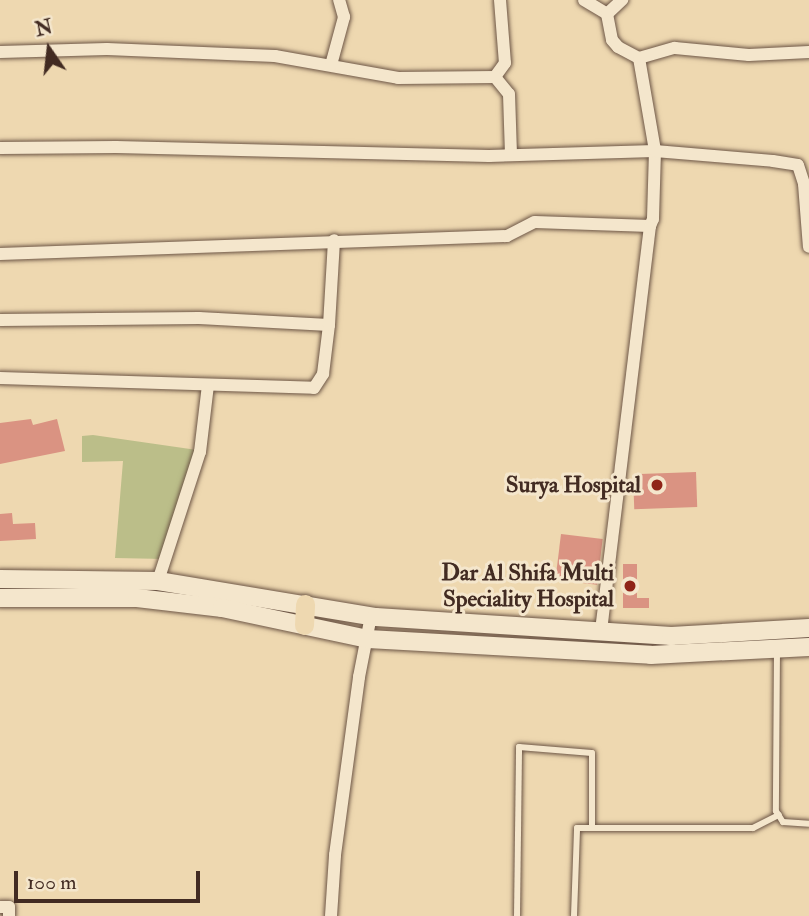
<!DOCTYPE html>
<html>
<head>
<meta charset="utf-8">
<style>
  body { margin:0 }
  #map { position:relative; width:809px; height:916px; overflow:hidden; background:#eed8b0; font-family:"IM FELL Double Pica",serif }
  div>[style] { position:absolute }
  .green>* { inset:0; background:#bbbe89 }
  .building>* { inset:0; background:#da9382; transform-origin:0 0 }
  .roads { filter:drop-shadow(0 0 2px #6d5646) drop-shadow(0 0 2px #6d5646) }
  .lane>* { height:6px; margin:-3px; padding:0 3px; transform-origin:3px; border-radius:3px; background:#f4e6cc }
  .street>* { height:12px; margin:-6px; padding:0 6px; transform-origin:6px; border-radius:6px; background:#f4e6cc }
  .secondary>* { height:18px; margin:-9px; padding:0 9px; transform-origin:9px; border-radius:9px; background:#f4e6cc }
  .primary>* { height:19px; margin:-9.5px; padding:0 9.5px; transform-origin:9.5px; border-radius:9.5px; background:#eed8b0 }
  .dots>* { width:19px; height:19px; translate:-50% -50%; box-sizing:border-box; border:4px solid #f4e6cc; border-radius:50% }
  span { translate:-50% -50%; white-space:nowrap; text-align:center; line-height:1.15; -webkit-text-stroke:6px #f4e6cc; paint-order:stroke }
  .poi-label { font-size:23px; color:#422b22; font-weight:700 }
  .right { translate:-100% -50%; text-align:right }
  .north { position:absolute; left:14px; top:14px; width:70px; height:70px; -webkit-text-stroke:5px #f4e6cc; paint-order:stroke; rotate:346deg; font-size:19px; font-weight:700; line-height:28px; text-align:center; color:#422b22 }
  .north::after { content:''; display:block; margin:auto; width:24px; height:32px; background:#422b22; clip-path:polygon(50% 0,100% 100%,50% 72%,0 100%) }
  .scale { position:absolute; left:14px; top:871px; width:186px; height:32px; box-sizing:border-box; border:4px solid #422b22; border-top:0; padding-left:9px; font-size:21px; line-height:24px; white-space:nowrap; color:#422b22; -webkit-text-stroke:5px #f4e6cc; paint-order:stroke }
</style>
</head>
<body>
<div id="map">
  <div class="green">
    <i style="clip-path:polygon(93px 435px,197px 450px,165px 559px,115px 558px,123px 461px,82px 462px,82px 436px)"></i>
  </div>
  <div class="building">
    <i style="clip-path:polygon(31px 419px,33px 425px,57px 419px,65px 451px,0 464px,0 423px)"></i>
    <i style="left:696px;top:472px;width:35px;height:63px;rotate:88deg"></i>
    <i style="clip-path:polygon(12px 513px,13px 524px,35px 523px,36px 539px,0 541px,0 514px)"></i>
    <i style="left:561px;top:534px;width:42px;height:46px;rotate:7deg"></i>
    <i style="clip-path:polygon(623px 564px,637px 564px,637px 598px,649px 598px,649px 608px,623px 608px)"></i>
  </div>
  <div class="roads">
    <div class="lane">
      <i style="left:777px;top:649px;width:162px;rotate:90.4deg"></i>
      <i style="left:776px;top:811px;width:13px;rotate:58deg"></i>
      <i style="left:783px;top:822px;width:26px;rotate:4deg"></i>
      <i style="left:517px;top:916px;width:169px;rotate:-89.3deg"></i>
      <i style="left:519px;top:747px;width:73px;rotate:4.7deg"></i>
      <i style="left:592px;top:753px;width:74px;rotate:90deg"></i>
      <i style="left:574px;top:916px;width:88px;rotate:-88deg"></i>
      <i style="left:577px;top:828px;width:176px"></i>
      <i style="left:753px;top:828px;width:29px;rotate:-27deg"></i>
    </div>
    <div class="street">
      <i style="left:500px;top:0;width:63px;rotate:85.5deg"></i>
      <i style="left:505px;top:63px;width:17px;rotate:126deg"></i>
      <i style="left:495px;top:77px;width:22px;rotate:51deg"></i>
      <i style="left:509px;top:94px;width:61px;rotate:88.1deg"></i>
      <i style="left:584px;top:0;width:27px;rotate:31deg"></i>
      <i style="left:607px;top:14px;width:26px;rotate:79deg"></i>
      <i style="left:612px;top:40px;width:9px;rotate:49deg"></i>
      <i style="left:618px;top:47px;width:24px;rotate:28deg"></i>
      <i style="left:639px;top:58px;width:94px;rotate:80.2deg"></i>
      <i style="left:655px;top:151px;width:68px;rotate:91.7deg"></i>
      <i style="left:653px;top:219px;width:8px;rotate:113deg"></i>
      <i style="left:607px;top:14px;width:21px;rotate:-43deg"></i>
      <i style="left:0;top:52px;width:107px;rotate:-1.6deg"></i>
      <i style="left:107px;top:49px;width:168px;rotate:2.4deg"></i>
      <i style="left:275px;top:56px;width:125px;rotate:10.1deg"></i>
      <i style="left:398px;top:78px;width:97px;rotate:-0.6deg"></i>
      <i style="left:639px;top:58px;width:37px;rotate:-16deg"></i>
      <i style="left:675px;top:48px;width:74px;rotate:5.4deg"></i>
      <i style="left:749px;top:55px;width:60px;rotate:-2.9deg"></i>
      <i style="left:331px;top:65px;width:50px;rotate:-74.8deg"></i>
      <i style="left:344px;top:17px;width:18px;rotate:-106deg"></i>
      <i style="left:0;top:148px;width:116px;rotate:-0.5deg"></i>
      <i style="left:116px;top:147px;width:373px;rotate:1.4deg"></i>
      <i style="left:489px;top:156px;width:166px;rotate:-1.7deg"></i>
      <i style="left:655px;top:151px;width:118px;rotate:4.8deg"></i>
      <i style="left:773px;top:161px;width:25px;rotate:9deg"></i>
      <i style="left:798px;top:165px;width:20px;rotate:72deg"></i>
      <i style="left:804px;top:184px;width:63px;rotate:85.5deg"></i>
      <i style="left:0;top:254px;width:507px;rotate:-2.03deg"></i>
      <i style="left:507px;top:236px;width:31px;rotate:-27deg"></i>
      <i style="left:535px;top:222px;width:115px;rotate:2deg"></i>
      <i style="left:650px;top:226px;width:408px;rotate:96.9deg"></i>
      <i style="left:0;top:320px;width:199px;rotate:-0.6deg"></i>
      <i style="left:199px;top:318px;width:130px;rotate:3.1deg"></i>
      <i style="left:0;top:378px;width:314px;rotate:1.8deg"></i>
      <i style="left:314px;top:388px;width:17px;rotate:-57deg"></i>
      <i style="left:323px;top:374px;width:49px;rotate:-83deg"></i>
      <i style="left:329px;top:325px;width:85px;rotate:-86.6deg"></i>
      <i style="left:158px;top:581px;width:136px;rotate:-72deg"></i>
      <i style="left:200px;top:452px;width:67px;rotate:-83.2deg"></i>
      <i style="left:0;top:907px;width:9px"></i>
      <i style="left:9px;top:907px;width:9px;rotate:90deg"></i>
      <i style="left:331px;top:916px;width:61px;rotate:-86.2deg"></i>
      <i style="left:335px;top:855px;width:180px;rotate:-82.3deg"></i>
      <i style="left:359px;top:677px;width:62px;rotate:-78.9deg"></i>
    </div>
    <div class="secondary">
      <i style="left:0;top:579px;width:158px;rotate:0.7deg"></i>
      <i style="left:158px;top:581px;width:221px;rotate:9.4deg"></i>
      <i style="left:376px;top:617px;width:296px;rotate:3.7deg"></i>
      <i style="left:671px;top:636px;width:138px;rotate:-3.3deg"></i>
      <i style="left:0;top:598px;width:137px"></i>
      <i style="left:137px;top:598px;width:86px;rotate:6.7deg"></i>
      <i style="left:222px;top:608px;width:149px;rotate:12deg"></i>
      <i style="left:368px;top:639px;width:283px;rotate:3.2deg"></i>
      <i style="left:651px;top:655px;width:158px;rotate:-2.9deg"></i>
    </div>
    <div class="primary">
      <i style="left:304px;top:625px;width:21px;rotate:-87deg"></i>
    </div>
  </div>
  <div class="dots">
    <i style="left:657px;top:485px;background:#8f2418"></i>
    <i style="left:630px;top:586px;background:#8f2418"></i>
  </div>
  <div class="poi-label">
    <span class="right" style="left:641px;top:485px">Surya Hospital</span>
    <span class="right" style="left:614px;top:586px">Dar Al Shifa Multi<br>Speciality Hospital</span>
  </div>
  <div class="north">N</div>
  <div class="scale">100 m</div>
</div>
</body>
</html>
